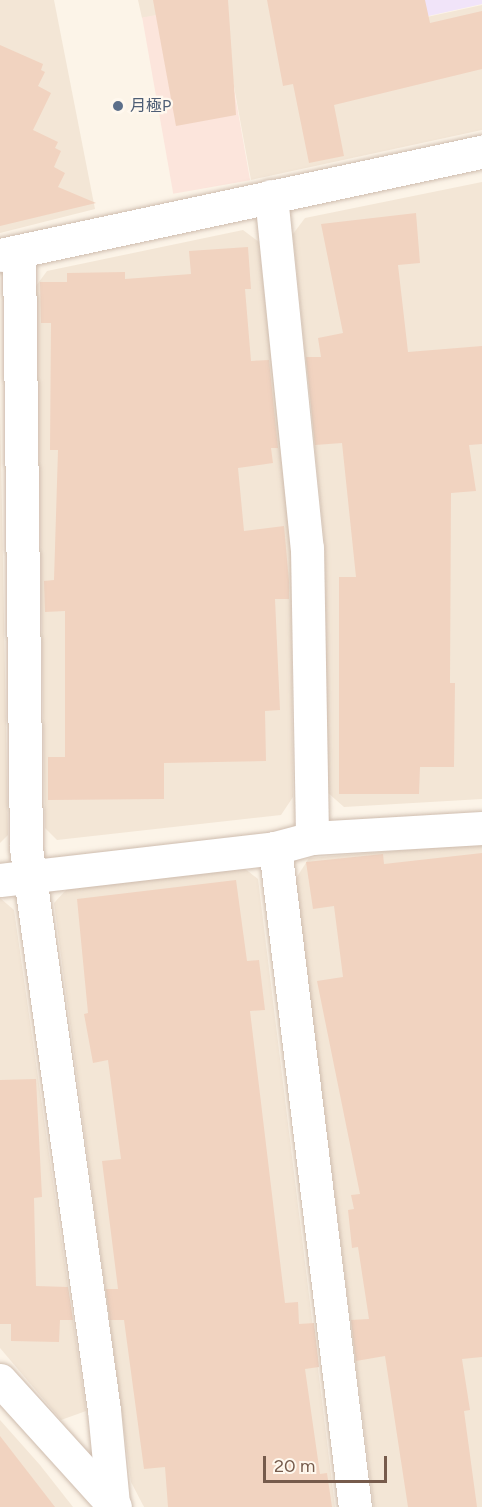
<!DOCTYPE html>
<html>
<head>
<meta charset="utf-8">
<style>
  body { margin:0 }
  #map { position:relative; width:482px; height:1507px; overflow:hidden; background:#fcf4e8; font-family:Figtree,"Noto Sans JP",sans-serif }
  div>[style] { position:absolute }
  .residential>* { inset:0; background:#f3e6d6 }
  .commercial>* { inset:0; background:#fce5dc; transform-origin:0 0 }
  .education>* { inset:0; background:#f1e4f9 }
  .building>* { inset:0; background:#f1d3c0 }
  .roads { filter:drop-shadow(0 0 2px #cebcae) drop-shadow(0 0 2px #cebcae) }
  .minor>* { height:33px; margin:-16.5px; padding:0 16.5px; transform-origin:16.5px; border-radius:16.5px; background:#fff }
  .dots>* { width:16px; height:16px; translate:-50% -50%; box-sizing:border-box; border:3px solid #fff8ee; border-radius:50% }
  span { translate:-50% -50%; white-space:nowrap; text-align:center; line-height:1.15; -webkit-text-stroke:4.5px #fff8ee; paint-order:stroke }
  .service-label { font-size:16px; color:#4e5e75 }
  .left { translate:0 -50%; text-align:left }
  .scale { position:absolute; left:263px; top:1456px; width:124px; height:27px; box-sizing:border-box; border:3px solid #765b4c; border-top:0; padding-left:8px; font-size:18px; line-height:21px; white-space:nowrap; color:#765b4c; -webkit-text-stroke:4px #fff8ee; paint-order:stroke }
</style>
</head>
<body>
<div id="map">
  <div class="residential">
    <i style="clip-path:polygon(0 0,54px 0,95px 209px,0 233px)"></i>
    <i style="clip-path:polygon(138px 0,351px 0,358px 32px,482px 5px,482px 130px,251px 180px,219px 4px,142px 18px)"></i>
    <i style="clip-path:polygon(482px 182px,482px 799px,344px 807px,327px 792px,325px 547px,293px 234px,305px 218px)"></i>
    <i style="clip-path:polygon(243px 230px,259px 242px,291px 546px,293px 797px,281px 815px,57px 840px,45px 828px,36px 286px,47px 271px)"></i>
    <i style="clip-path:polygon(0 402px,8px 835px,0 843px)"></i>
    <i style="clip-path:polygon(482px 844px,482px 1507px,374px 1507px,295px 880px,309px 858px)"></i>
    <i style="clip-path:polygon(244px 868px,258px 879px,335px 1507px,144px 1507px,131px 1482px,54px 903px,67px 889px)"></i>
    <i style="clip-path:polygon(0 898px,14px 910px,86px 1411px,61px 1420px,0 1348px)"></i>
    <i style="clip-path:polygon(0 1420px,40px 1465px,73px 1507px,0 1507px)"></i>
  </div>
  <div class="commercial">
    <i style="left:219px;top:4px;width:179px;height:78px;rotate:80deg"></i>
  </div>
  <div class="education">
    <i style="clip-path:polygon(351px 0,482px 0,482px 4px,357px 32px)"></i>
  </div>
  <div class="building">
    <i style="clip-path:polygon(153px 0,228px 0,236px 115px,176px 126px)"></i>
    <i style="clip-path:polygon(267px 0,425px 0,430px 23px,482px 11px,482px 69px,334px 105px,344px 156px,309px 163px,293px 84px,283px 86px)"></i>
    <i style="clip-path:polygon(0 45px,43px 64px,41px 70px,45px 72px,38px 86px,51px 93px,33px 130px,58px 142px,55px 148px,61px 151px,54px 167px,65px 173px,58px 187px,96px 203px,0 226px)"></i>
    <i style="clip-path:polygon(416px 213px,420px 263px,398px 265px,408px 352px,482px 346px,482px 444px,469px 445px,476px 491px,451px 493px,450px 683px,455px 683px,454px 767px,420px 767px,419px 794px,339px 794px,339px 577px,356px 577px,342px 443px,315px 445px,306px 357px,321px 357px,318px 338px,343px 333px,321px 224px)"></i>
    <i style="clip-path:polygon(248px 247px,251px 289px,245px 289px,251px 361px,269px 360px,278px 448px,271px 448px,273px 463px,238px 468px,244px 531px,284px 526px,289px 581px,289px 599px,275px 599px,280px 710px,265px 711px,266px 761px,164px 763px,164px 799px,48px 800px,48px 757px,65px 757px,65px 611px,45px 612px,44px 581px,54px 580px,58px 450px,50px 450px,51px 323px,41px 323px,40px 282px,67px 282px,67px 273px,125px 272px,125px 279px,191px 274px,189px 251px)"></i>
    <i style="clip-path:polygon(482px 853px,482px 1357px,462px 1359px,470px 1410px,464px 1411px,477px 1507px,408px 1507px,385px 1356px,356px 1361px,351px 1320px,369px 1319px,358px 1247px,352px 1248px,348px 1210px,354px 1209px,351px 1195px,360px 1194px,317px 981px,343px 977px,334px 906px,313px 909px,306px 862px,383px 854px,384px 864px)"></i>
    <i style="clip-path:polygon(236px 880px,247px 961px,259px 960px,265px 1010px,250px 1011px,285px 1303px,298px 1302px,299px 1324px,314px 1323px,319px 1367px,305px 1369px,320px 1474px,327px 1473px,332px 1507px,168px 1507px,165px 1467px,144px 1469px,124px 1320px,110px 1320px,106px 1289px,118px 1289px,102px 1161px,121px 1159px,108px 1060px,93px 1063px,84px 1014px,88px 1013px,77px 899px)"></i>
    <i style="clip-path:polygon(36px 1079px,42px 1197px,34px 1198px,36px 1286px,68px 1287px,73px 1320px,60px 1320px,59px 1342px,11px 1341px,11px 1324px,0 1324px,0 1080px)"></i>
    <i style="clip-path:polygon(0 1436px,55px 1507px,0 1507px)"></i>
  </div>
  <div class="roads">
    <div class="minor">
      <i style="left:271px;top:196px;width:354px;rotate:84.2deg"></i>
      <i style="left:307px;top:548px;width:290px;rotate:89deg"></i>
      <i style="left:19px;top:251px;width:597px;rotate:89.33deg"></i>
      <i style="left:26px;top:848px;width:567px;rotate:82.1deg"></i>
      <i style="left:104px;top:1410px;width:94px;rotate:84.5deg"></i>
      <i style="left:0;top:255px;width:493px;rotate:-12.1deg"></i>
      <i style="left:275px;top:848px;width:664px;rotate:83.08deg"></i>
      <i style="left:0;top:880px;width:277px;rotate:-6.6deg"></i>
      <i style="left:275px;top:848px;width:38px;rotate:-15deg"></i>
      <i style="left:312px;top:838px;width:170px;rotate:-3.4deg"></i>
      <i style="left:0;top:1380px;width:171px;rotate:47.8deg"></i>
    </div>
  </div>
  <div class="dots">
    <i style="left:118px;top:106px;background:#5c6f8a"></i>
  </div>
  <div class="service-label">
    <span class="left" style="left:130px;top:106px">月極P</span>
  </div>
  <div class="scale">20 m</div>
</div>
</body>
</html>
